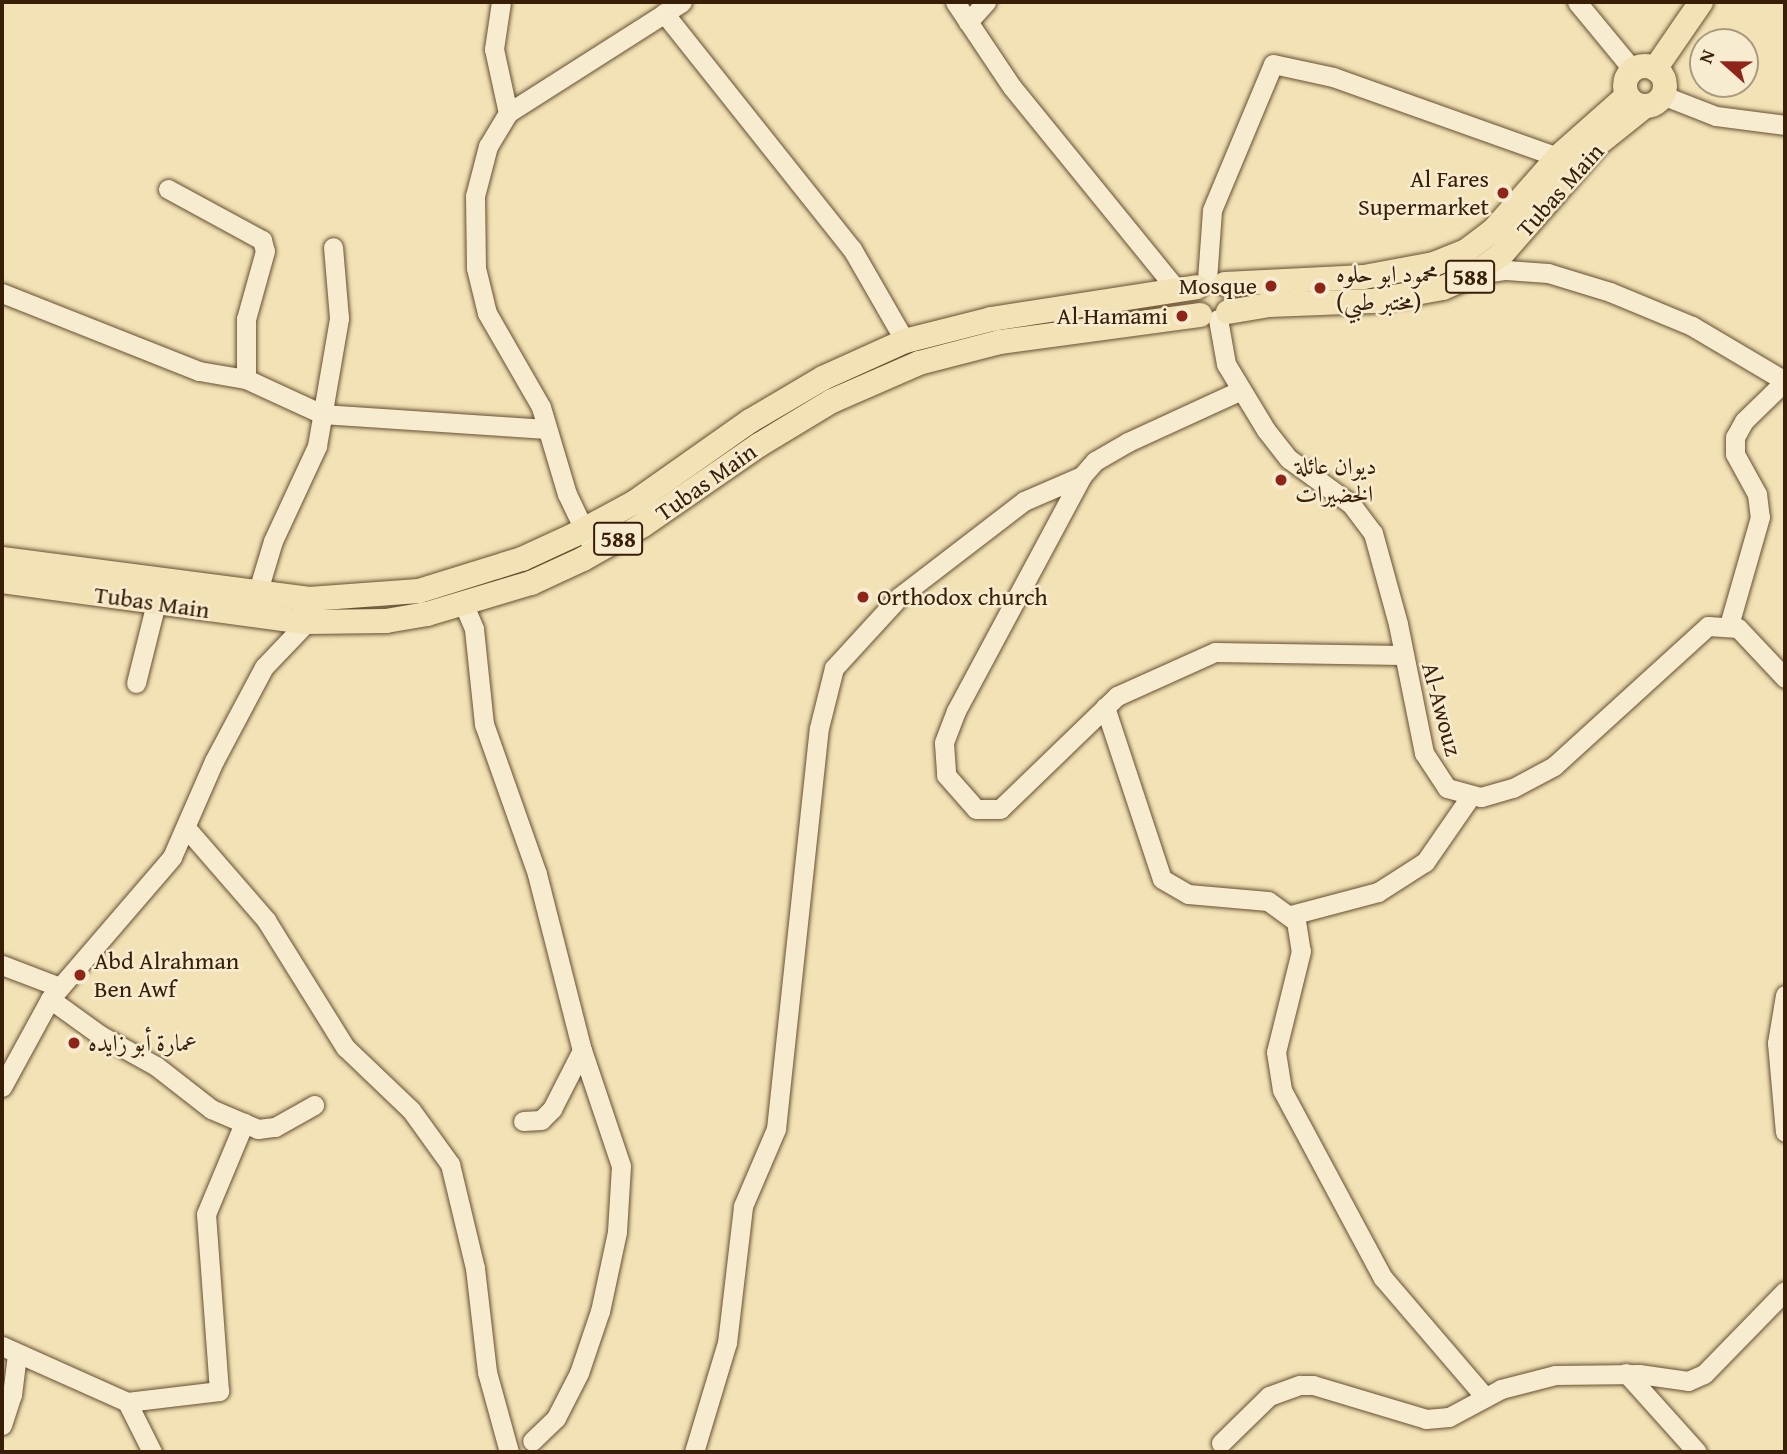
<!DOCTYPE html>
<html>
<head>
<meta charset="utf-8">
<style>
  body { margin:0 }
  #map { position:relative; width:1787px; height:1454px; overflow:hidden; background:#f2e2b5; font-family:"Gentium Book Plus",Amiri,serif }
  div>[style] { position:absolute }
  .roads { filter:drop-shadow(0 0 2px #674f32) drop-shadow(0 0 2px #674f32) }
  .minor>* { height:19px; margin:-9.5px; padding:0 9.5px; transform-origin:9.5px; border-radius:9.5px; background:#f7eccf }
  .major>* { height:24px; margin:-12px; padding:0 12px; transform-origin:12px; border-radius:12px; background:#f2e2b5 }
  .major>.ring { margin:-12px; padding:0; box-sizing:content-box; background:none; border:24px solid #f2e2b5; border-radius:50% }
  .dots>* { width:19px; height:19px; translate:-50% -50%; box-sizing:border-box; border:4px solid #f7eccf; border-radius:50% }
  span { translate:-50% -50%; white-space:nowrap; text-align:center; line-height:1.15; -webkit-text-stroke:5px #f7eccf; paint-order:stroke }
  .shield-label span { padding:2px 5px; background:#f7eccf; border:2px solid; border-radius:5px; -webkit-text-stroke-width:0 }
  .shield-label { font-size:23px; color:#391e07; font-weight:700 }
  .poi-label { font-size:24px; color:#391e07 }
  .right { translate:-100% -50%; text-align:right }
  .left { translate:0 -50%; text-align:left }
  .street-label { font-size:24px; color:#391e07 }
  .frame { position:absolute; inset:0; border:4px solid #391e07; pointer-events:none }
  .north { position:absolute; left:1689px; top:28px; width:70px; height:70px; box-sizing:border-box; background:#f7eccf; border:2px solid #ab9a7f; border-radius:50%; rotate:291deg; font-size:19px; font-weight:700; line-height:28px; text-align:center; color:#391e07 }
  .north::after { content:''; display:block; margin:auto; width:24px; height:32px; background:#8f2418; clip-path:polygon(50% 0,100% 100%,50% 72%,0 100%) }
</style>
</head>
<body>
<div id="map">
  <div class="roads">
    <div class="minor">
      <i style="left:501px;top:2px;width:48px;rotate:98.5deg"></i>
      <i style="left:494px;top:49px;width:66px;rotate:77.7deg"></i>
      <i style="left:508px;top:113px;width:39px;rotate:121deg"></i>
      <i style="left:488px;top:146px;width:52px;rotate:104.6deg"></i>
      <i style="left:475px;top:196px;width:72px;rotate:89.2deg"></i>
      <i style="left:476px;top:268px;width:46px;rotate:76.3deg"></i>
      <i style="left:487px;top:313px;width:108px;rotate:60.1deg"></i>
      <i style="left:541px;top:407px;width:91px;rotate:73.4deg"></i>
      <i style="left:567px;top:494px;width:51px;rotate:64.4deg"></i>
      <i style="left:955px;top:2px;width:102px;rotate:56.2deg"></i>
      <i style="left:1012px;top:87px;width:263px;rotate:50.9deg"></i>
      <i style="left:1577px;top:2px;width:88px;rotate:50.5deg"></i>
      <i style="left:664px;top:13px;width:302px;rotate:51.5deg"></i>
      <i style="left:852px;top:249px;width:106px;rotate:60.1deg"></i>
      <i style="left:968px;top:22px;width:27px;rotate:-48deg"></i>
      <i style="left:1662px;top:95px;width:58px;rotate:21.3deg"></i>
      <i style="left:1716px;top:116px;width:70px;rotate:7.4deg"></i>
      <i style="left:508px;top:113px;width:206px;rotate:-32.5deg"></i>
      <i style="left:168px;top:189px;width:107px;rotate:28.5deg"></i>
      <i style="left:262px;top:240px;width:11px;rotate:75deg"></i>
      <i style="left:265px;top:251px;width:71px;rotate:105.6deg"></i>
      <i style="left:246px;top:319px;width:60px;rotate:90deg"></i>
      <i style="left:246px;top:379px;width:84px;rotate:24.7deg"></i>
      <i style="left:322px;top:414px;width:225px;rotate:3.8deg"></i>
      <i style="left:1476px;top:274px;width:30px;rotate:-8deg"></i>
      <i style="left:1506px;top:270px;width:42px;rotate:4.1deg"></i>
      <i style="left:1548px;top:273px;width:65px;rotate:17deg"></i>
      <i style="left:1610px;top:292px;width:89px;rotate:22.5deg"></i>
      <i style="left:1692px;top:326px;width:108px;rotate:30.6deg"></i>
      <i style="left:1785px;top:381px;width:57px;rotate:135.7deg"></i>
      <i style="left:1744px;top:421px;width:18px;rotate:119deg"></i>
      <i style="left:1735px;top:437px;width:17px;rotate:90deg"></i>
      <i style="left:1735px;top:454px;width:46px;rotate:61.2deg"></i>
      <i style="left:1757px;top:494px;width:23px;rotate:83deg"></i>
      <i style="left:1760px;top:517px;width:112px;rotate:106deg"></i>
      <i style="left:1207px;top:280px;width:70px;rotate:-85.9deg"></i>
      <i style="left:1212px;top:210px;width:158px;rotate:-67.3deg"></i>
      <i style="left:1273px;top:64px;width:61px;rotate:12.2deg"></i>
      <i style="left:1333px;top:77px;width:239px;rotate:19.6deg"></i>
      <i style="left:2px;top:293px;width:212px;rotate:21.6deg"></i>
      <i style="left:199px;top:371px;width:48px;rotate:9.7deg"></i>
      <i style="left:1218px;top:319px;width:46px;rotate:79.9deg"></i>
      <i style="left:1226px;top:364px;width:77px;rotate:58.8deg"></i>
      <i style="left:1266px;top:430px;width:37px;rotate:52deg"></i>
      <i style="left:1289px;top:459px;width:77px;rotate:36deg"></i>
      <i style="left:1351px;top:504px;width:36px;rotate:53deg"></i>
      <i style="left:1373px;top:533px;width:94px;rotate:74.6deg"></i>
      <i style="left:1398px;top:624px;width:132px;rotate:78.6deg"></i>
      <i style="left:1424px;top:753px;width:42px;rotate:56.7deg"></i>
      <i style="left:1447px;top:788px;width:35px;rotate:15deg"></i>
      <i style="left:1481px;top:797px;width:33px;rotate:-16deg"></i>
      <i style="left:1513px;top:788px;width:47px;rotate:-28.2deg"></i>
      <i style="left:1554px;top:766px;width:208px;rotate:-42.3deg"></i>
      <i style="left:1708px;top:626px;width:30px;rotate:4deg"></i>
      <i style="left:1738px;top:628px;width:69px;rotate:46.8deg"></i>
      <i style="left:1239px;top:391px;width:122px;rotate:155.3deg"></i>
      <i style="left:1128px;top:442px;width:38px;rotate:150deg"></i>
      <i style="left:1095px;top:461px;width:20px;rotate:131deg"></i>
      <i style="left:1082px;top:476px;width:267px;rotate:118.2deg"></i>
      <i style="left:956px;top:711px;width:34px;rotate:111deg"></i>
      <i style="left:944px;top:743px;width:32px;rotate:86deg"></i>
      <i style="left:946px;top:775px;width:45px;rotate:48.6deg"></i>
      <i style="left:976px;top:809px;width:24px"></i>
      <i style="left:1000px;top:809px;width:163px;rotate:-44deg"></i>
      <i style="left:1117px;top:696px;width:107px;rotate:-24.2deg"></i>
      <i style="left:1215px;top:652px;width:187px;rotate:0.9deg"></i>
      <i style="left:257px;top:594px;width:55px;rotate:-73.2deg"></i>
      <i style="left:273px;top:541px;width:105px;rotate:-65.1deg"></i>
      <i style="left:317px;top:446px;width:130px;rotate:-80.2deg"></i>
      <i style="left:339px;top:318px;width:71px;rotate:-94.8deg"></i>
      <i style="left:464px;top:605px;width:26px;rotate:67deg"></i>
      <i style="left:474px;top:629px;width:96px;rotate:84deg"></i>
      <i style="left:484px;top:724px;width:159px;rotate:70.5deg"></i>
      <i style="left:537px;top:874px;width:182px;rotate:75.7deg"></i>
      <i style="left:582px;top:1050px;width:122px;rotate:71.4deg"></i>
      <i style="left:621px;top:1166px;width:66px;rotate:93.5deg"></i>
      <i style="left:617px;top:1232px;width:81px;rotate:102.1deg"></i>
      <i style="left:600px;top:1311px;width:65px;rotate:108.7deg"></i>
      <i style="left:579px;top:1373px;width:51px;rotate:117.1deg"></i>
      <i style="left:556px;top:1418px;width:33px;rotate:136deg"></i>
      <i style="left:136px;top:683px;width:82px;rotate:-76deg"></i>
      <i style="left:1105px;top:707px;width:181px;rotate:71.7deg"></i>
      <i style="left:1162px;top:879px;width:30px;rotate:30deg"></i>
      <i style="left:1188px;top:894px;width:80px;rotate:5deg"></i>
      <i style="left:1268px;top:901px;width:34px;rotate:36deg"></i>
      <i style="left:1296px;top:921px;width:30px;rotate:81deg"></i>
      <i style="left:1301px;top:951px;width:104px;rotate:103.9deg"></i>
      <i style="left:1276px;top:1052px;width:38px;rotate:81deg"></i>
      <i style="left:1282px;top:1090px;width:213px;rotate:61.8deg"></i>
      <i style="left:1383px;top:1278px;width:157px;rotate:49.4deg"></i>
      <i style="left:187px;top:829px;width:121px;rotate:49deg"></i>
      <i style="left:266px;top:920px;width:150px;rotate:58.1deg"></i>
      <i style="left:345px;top:1047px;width:91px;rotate:43.7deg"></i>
      <i style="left:411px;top:1110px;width:67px;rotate:54.2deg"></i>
      <i style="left:450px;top:1164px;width:107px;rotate:76.5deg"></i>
      <i style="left:475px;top:1268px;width:105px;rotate:83.4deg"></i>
      <i style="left:487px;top:1372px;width:83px;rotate:74.6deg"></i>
      <i style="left:1291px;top:915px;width:90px;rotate:-14.8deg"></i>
      <i style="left:1378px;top:892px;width:56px;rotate:-32.6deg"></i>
      <i style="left:1425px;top:862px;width:79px;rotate:-55.3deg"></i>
      <i style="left:2px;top:965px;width:62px;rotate:20.8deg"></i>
      <i style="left:1785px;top:995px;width:49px;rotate:99.5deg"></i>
      <i style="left:1777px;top:1043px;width:89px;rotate:84.9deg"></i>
      <i style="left:50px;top:999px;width:62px;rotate:35.8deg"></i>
      <i style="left:100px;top:1035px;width:64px;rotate:29deg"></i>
      <i style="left:156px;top:1066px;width:70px;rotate:38deg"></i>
      <i style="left:211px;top:1109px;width:51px;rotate:23.1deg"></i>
      <i style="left:258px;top:1129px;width:17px;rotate:-7deg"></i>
      <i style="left:275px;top:1127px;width:45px;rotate:-29.4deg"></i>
      <i style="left:2px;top:1087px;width:100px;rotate:-61.4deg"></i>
      <i style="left:50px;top:999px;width:187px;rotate:-49.3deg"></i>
      <i style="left:172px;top:857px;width:105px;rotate:-66.4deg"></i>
      <i style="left:214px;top:761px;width:106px;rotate:-62deg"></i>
      <i style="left:264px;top:667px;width:62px;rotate:-46.3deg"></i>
      <i style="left:307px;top:622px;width:12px;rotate:-85deg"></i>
      <i style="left:523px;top:1121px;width:18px;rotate:-3deg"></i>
      <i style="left:541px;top:1120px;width:16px;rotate:-45deg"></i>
      <i style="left:552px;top:1109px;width:66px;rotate:-63deg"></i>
      <i style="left:2px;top:1346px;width:137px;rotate:24.1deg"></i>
      <i style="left:127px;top:1402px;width:56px;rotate:63.4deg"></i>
      <i style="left:1626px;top:1373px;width:106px;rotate:48.1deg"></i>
      <i style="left:127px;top:1402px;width:93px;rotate:-6.8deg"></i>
      <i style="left:219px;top:1391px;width:177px;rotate:-94.2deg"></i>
      <i style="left:206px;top:1214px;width:99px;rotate:-67.3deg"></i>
      <i style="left:2px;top:1425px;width:32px;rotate:-72deg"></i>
      <i style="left:12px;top:1395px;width:41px;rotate:-83deg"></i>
      <i style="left:1221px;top:1443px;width:67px;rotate:-44.4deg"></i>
      <i style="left:1269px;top:1396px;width:33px;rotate:-20deg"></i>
      <i style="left:1300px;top:1385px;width:13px"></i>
      <i style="left:1313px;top:1385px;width:118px;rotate:16.7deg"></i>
      <i style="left:1426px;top:1419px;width:23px;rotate:-5deg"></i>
      <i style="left:1449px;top:1417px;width:59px;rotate:-28.3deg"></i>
      <i style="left:1501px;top:1389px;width:56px;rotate:-14.5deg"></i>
      <i style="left:1555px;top:1375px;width:84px;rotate:-0.7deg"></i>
      <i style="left:1639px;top:1374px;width:49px;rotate:8.1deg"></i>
      <i style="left:1688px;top:1381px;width:17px;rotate:-24deg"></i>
      <i style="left:1704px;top:1374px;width:116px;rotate:-45.7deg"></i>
      <i style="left:694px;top:1452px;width:114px;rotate:-73.2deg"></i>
      <i style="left:727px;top:1343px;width:138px;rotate:-83.3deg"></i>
      <i style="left:743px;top:1206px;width:84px;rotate:-66.8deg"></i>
      <i style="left:776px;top:1129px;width:403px;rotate:-83.9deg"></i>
      <i style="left:819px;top:728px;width:62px;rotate:-76deg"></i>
      <i style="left:834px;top:668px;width:96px;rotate:-47.5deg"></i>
      <i style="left:899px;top:597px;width:158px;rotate:-37.5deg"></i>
      <i style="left:1024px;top:501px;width:63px;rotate:-23.3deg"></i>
    </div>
    <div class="major">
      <i class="ring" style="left:1625px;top:66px;width:16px;height:16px"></i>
      <i style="left:1655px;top:69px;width:81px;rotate:-55.5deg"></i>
      <i style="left:1225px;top:284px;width:139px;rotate:-2.9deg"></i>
      <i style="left:1364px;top:277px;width:71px;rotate:-10.5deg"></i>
      <i style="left:1434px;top:264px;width:35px;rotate:-22deg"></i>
      <i style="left:1466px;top:251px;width:34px;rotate:-37deg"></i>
      <i style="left:1493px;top:231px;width:98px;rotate:-48.7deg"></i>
      <i style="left:1558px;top:157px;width:92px;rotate:-41.5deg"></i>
      <i style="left:1228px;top:312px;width:42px;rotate:-9.7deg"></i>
      <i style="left:1269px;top:305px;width:103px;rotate:-2.2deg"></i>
      <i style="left:1372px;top:301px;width:72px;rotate:-10.4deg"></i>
      <i style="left:1443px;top:288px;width:35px;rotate:-24deg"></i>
      <i style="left:1475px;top:274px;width:34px;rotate:-37deg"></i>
      <i style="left:1502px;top:254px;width:147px;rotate:-48.9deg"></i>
      <i style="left:1599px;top:143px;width:59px;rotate:-38.8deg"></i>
      <i style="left:2px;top:559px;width:310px;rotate:7.4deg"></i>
      <i style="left:309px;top:599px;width:110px;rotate:-4.2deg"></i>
      <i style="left:419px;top:591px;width:108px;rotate:-17.3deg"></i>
      <i style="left:522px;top:559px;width:57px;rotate:-24.8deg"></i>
      <i style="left:574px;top:535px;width:69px;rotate:-28.4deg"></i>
      <i style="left:635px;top:502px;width:141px;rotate:-35.2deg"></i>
      <i style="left:750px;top:421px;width:85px;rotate:-30.5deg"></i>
      <i style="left:823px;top:378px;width:90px;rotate:-24.3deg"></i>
      <i style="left:905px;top:341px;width:89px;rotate:-14.3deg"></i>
      <i style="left:991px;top:319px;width:208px;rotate:-8.8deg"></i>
      <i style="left:2px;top:581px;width:308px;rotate:7.7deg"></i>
      <i style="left:307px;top:622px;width:79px;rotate:-0.7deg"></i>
      <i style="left:386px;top:621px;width:42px;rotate:-9.7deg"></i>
      <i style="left:427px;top:614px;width:109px;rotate:-16.6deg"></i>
      <i style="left:531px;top:583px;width:57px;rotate:-24.8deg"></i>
      <i style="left:583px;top:559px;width:69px;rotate:-29.5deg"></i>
      <i style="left:643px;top:525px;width:141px;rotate:-34.6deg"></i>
      <i style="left:759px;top:445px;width:85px;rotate:-31.1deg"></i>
      <i style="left:832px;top:401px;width:95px;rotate:-23.6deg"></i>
      <i style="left:919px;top:363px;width:84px;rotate:-14.5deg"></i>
      <i style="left:1000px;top:342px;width:202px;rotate:-7.7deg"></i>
    </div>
  </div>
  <div class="dots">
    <i style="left:1503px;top:193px;background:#8f2418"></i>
    <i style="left:1271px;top:286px;background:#8f2418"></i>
    <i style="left:1320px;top:288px;background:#8f2418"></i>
    <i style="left:1182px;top:316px;background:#8f2418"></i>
    <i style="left:1281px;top:480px;background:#8f2418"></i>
    <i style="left:863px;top:597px;background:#8f2418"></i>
    <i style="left:80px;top:975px;background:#8f2418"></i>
    <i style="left:74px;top:1043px;background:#8f2418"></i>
  </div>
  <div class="shield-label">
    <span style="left:1470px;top:277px">588</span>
    <span style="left:618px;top:539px">588</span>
  </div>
  <div class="poi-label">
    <span class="right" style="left:1489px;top:193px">Al Fares<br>Supermarket</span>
    <span class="left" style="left:1336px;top:288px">محمود ابو حلوه<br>(مختبر طبي)</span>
    <span class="right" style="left:1257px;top:286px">Mosque</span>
    <span class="right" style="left:1168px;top:316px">Al Hamami</span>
    <span class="left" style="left:1295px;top:480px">ديوان عائلة<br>الخضيرات</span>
    <span class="left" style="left:877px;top:597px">Orthodox church</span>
    <span class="left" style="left:94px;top:975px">Abd Alrahman<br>Ben Awf</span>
    <span class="left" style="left:88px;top:1043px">عمارة أبو زايده</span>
  </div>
  <div class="street-label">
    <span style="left:1560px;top:190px;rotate:-48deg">Tubas Main</span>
    <span style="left:706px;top:482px;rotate:-35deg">Tubas Main</span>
    <span style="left:152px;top:602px;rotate:8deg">Tubas Main</span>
    <span style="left:1442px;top:709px;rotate:75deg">Al-Awouz</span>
  </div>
  <div class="frame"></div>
  <div class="north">N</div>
</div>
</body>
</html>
